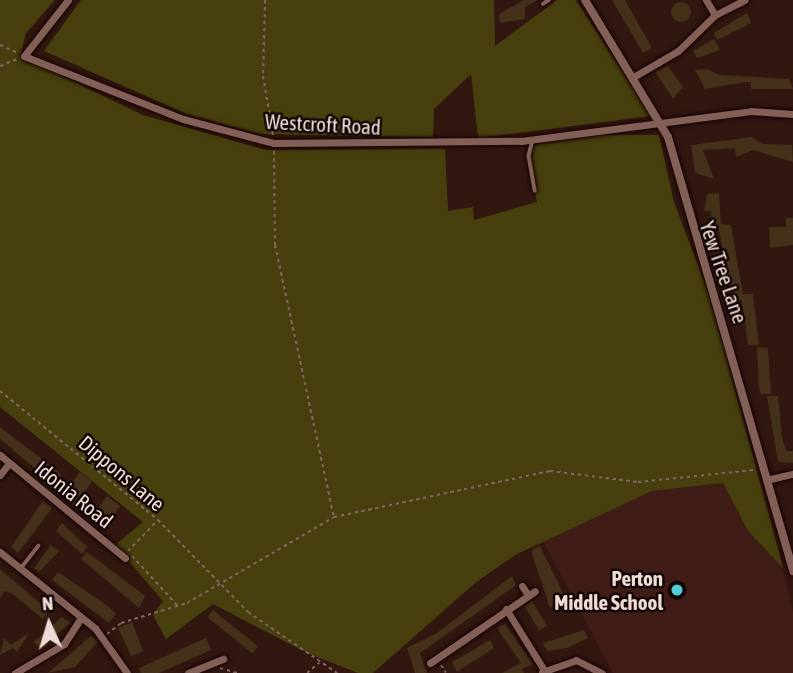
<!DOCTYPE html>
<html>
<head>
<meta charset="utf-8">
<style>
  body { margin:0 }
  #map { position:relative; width:793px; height:673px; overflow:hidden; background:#321711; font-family:"Asap Condensed",sans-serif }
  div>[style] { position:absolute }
  .built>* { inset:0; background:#3f1c15 }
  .green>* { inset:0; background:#47400e }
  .building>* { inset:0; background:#45301a; transform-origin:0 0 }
  .round { border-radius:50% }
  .path>* { height:2px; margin-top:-1px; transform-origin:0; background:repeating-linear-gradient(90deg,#806762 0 3.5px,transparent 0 7px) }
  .roads { filter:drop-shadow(0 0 2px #190301) drop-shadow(0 0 2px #190301) }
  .service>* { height:3.5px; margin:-1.75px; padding:0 1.75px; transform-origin:1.75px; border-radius:1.75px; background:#826058 }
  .minor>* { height:7px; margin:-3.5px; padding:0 3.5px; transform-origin:3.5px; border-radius:3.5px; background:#826058 }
  .tertiary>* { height:8px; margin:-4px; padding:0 4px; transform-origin:4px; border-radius:4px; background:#826058 }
  .dots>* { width:19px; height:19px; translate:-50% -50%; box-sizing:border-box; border:4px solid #120604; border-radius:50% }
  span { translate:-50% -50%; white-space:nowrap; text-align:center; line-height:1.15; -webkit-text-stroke:5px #120604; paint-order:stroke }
  .street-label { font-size:21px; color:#eedad6 }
  .poi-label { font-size:21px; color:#eedad6; font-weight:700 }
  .right { translate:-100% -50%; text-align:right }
  .north { position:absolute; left:14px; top:589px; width:70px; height:70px; -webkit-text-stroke:5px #120604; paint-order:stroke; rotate:356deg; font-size:19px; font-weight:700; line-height:28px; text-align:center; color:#eedad6 }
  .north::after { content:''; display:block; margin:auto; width:24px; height:32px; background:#eedad6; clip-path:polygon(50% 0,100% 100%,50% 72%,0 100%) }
</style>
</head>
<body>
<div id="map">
  <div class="built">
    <i style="clip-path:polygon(724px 483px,748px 531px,783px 568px,793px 612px,793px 673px,613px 673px,543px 541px,652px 491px)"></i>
  </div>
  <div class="green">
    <i style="clip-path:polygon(0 0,55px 0,26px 33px,20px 56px,143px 115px,266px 150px,445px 149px,448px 211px,473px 207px,474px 220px,537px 202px,527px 146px,605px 135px,659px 135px,674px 202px,710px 297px,783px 568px,748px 531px,723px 483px,652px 491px,515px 555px,475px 583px,373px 673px,358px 673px,307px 653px,213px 604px,166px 639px,153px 615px,163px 601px,115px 545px,143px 522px,0 407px)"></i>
    <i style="clip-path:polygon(81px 0,494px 0,495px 46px,557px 0,576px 0,651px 116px,478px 138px,471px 74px,434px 109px,433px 137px,260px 134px,187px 114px,44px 51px)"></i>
  </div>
  <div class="building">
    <i style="clip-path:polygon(524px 0,537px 0,525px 7px,525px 19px,500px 23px,499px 14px)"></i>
    <i style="clip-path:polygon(612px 0,625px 0,652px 48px,643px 53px)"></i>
    <i class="round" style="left:671px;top:2px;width:20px;height:20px"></i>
    <i style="clip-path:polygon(747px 13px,751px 23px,717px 40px,714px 33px)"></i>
    <i style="clip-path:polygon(714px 39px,720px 50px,697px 58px,693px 51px)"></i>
    <i style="clip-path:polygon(668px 66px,683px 87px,673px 99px,655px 72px)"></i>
    <i style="clip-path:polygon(707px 69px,720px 75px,789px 79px,793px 89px,751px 89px,751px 82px,745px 82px,705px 89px,695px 70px)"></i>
    <i style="clip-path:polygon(752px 137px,762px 144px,792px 145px,793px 162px,753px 150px,736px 157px,735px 148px,703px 150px,714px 179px,695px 173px,691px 145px)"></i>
    <i style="clip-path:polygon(719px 193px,721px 224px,731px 225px,743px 294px,753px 294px,759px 345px,748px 345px,742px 300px,735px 300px,731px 292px,718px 226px,712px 226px,711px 211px,704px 211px,707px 194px)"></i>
    <i style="clip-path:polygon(786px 218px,793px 218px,793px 245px,770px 248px,769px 227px,786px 227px)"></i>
    <i style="clip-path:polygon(757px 347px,768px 348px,771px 394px,761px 394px,759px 388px)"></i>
    <i style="clip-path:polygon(767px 396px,778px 396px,782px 437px,786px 451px,793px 451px,793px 463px,778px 462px)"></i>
    <i style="clip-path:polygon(0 427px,61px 474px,56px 486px,0 439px)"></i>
    <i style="clip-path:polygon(80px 472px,92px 481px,74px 507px,62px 495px)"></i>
    <i style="clip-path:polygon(107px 496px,120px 506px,105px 529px,89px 520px)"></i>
    <i style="clip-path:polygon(43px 501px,52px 508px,18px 553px,11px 547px)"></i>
    <i style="clip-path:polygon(62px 523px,87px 547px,82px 554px,56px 531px)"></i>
    <i style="clip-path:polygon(51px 545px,59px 551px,39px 572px,34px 568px)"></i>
    <i style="clip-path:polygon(540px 546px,566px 599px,550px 608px,531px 551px)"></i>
    <i style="clip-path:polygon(87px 552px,145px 596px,139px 608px,81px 559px)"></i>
    <i style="clip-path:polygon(0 569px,49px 611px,43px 619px,13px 594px,5px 591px,0 598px)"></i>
    <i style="clip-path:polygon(58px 572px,109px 607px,116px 614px,109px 623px,52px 580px)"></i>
    <i style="clip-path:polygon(512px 576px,516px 585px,420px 653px,427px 673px,415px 673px,407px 648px,437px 633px)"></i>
    <i style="left:532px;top:601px;width:29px;height:9px;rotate:59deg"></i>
    <i style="left:213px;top:610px;width:58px;height:9px;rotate:39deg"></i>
    <i style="clip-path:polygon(62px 617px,70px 623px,40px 648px,34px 642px)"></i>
    <i style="clip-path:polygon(132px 622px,143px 651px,131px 656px,118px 628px)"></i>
    <i style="clip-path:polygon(505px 624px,533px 664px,522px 669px,524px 673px,502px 673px,521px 663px,497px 628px)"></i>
    <i style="clip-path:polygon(584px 630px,588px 638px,567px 648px,547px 651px,543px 643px)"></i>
    <i style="clip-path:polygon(30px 632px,17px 652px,13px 648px,0 655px,4px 638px,11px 645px)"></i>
    <i style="clip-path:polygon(91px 636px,98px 642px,75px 667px,48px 673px)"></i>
    <i style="clip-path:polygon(206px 638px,211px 650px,159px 673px,141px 673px,139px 668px)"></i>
    <i style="clip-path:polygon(490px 640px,494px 648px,457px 672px,452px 662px)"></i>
  </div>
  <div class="path">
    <i style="left:265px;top:0;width:76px;rotate:91.5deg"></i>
    <i style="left:263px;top:76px;width:60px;rotate:80.4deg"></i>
    <i style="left:0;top:45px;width:20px;rotate:24deg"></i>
    <i style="left:0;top:66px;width:18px;rotate:-22deg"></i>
    <i style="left:274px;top:151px;width:94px;rotate:89.4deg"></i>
    <i style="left:275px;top:245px;width:278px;rotate:77.8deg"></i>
    <i style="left:0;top:391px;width:204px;rotate:39.2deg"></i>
    <i style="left:158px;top:520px;width:129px;rotate:45.6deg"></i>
    <i style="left:248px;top:612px;width:108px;rotate:34.4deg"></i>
    <i style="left:128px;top:551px;width:43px;rotate:-45.9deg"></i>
    <i style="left:132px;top:556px;width:67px;rotate:47.4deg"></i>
    <i style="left:107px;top:634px;width:18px;rotate:-38deg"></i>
    <i style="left:121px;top:623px;width:69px;rotate:-16.9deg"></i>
    <i style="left:187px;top:603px;width:170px;rotate:-30.3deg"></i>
    <i style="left:334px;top:517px;width:221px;rotate:-12deg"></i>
    <i style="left:550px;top:471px;width:89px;rotate:7.1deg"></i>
    <i style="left:638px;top:482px;width:118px;rotate:-5.9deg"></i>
    <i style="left:441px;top:665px;width:9px;rotate:58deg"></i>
    <i style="left:220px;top:668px;width:18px;rotate:16deg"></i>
    <i style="left:307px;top:673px;width:16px;rotate:-40deg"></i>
  </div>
  <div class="roads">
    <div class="service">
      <i style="left:543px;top:4px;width:7px;rotate:-34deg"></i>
      <i style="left:533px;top:140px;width:16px;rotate:104deg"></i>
      <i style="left:529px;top:156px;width:35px;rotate:80deg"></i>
      <i style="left:21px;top:568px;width:28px;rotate:-52deg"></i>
    </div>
    <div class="minor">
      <i style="left:68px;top:0;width:71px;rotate:128.2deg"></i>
      <i style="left:24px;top:56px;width:171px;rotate:21.6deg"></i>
      <i style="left:183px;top:119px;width:94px;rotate:14.8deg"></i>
      <i style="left:274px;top:143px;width:247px;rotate:-0.5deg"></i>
      <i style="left:521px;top:141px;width:232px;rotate:-7.4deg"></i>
      <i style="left:751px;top:111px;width:42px;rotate:4.1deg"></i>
      <i style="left:706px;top:0;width:17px;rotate:59deg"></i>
      <i style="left:635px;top:76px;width:50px;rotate:-30.2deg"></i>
      <i style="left:678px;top:51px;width:52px;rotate:-44.2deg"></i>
      <i style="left:715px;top:15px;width:33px;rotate:-27deg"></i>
      <i style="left:0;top:455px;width:162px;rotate:39.5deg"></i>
      <i style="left:0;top:475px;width:15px;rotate:-53deg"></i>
      <i style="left:766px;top:480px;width:28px;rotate:-13deg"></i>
      <i style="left:0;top:552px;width:122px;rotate:38.7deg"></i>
      <i style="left:95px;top:628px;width:55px;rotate:54.6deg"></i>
      <i style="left:522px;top:586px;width:11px;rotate:56deg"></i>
      <i style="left:506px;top:609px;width:72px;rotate:58.1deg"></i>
      <i style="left:430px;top:663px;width:127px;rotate:-34.4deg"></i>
      <i style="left:542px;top:672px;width:36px;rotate:-19deg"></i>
      <i style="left:576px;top:660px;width:29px;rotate:27deg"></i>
      <i style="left:15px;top:673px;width:57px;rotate:-30.6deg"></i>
      <i style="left:64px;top:644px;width:31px;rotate:-57deg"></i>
      <i style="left:188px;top:673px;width:38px;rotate:-22deg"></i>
    </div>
    <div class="tertiary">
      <i style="left:585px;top:0;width:160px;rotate:58.8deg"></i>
      <i style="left:668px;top:137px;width:452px;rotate:73.9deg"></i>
    </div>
  </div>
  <div class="dots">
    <i style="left:677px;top:590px;background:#51ccd5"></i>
  </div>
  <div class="street-label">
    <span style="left:323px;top:124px;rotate:3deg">Westcroft Road</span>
    <span style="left:724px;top:272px;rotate:71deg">Yew Tree Lane</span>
    <span style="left:122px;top:473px;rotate:40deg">Dippons Lane</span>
    <span style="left:74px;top:494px;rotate:39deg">Idonia Road</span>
  </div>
  <div class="poi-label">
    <span class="right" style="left:663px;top:590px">Perton<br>Middle School</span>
  </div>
  <div class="north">N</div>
</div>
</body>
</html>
